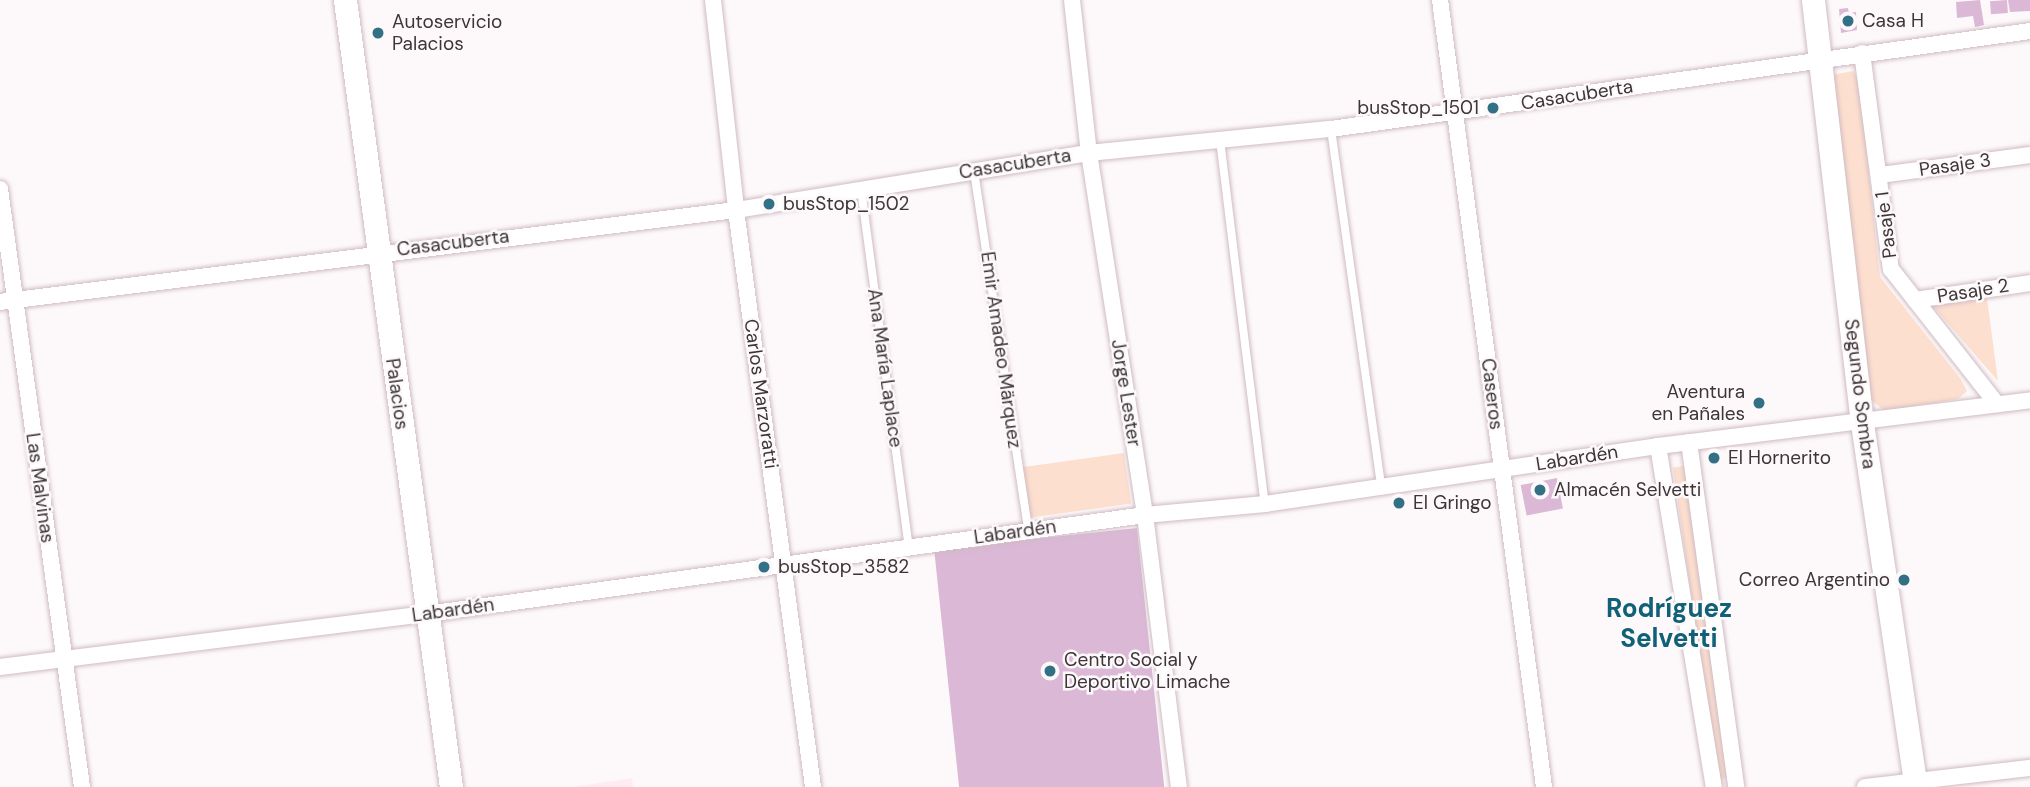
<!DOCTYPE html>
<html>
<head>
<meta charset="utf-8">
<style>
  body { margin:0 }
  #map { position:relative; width:2030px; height:787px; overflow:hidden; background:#fdf9fa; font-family:"DM Sans",sans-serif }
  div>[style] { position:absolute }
  .built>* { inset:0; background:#feecf2 }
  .green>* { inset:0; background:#fddfcf; transform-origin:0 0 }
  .building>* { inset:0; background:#dab8d6; transform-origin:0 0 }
  .roads { filter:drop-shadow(0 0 2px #d0bbc2) drop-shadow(0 0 2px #d0bbc2) }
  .lane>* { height:8px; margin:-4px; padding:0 4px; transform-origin:4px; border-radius:4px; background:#fff }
  .street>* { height:16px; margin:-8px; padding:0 8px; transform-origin:8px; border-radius:8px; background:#fff }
  .secondary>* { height:23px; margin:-11.5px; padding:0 11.5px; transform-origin:11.5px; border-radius:11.5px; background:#fff }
  .dots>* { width:19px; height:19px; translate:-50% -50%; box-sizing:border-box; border:4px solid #fdf9fa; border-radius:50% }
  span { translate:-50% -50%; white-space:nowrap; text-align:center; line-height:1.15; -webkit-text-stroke:5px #fdf9fa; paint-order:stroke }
  .poi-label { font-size:19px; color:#3d3538 }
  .left { translate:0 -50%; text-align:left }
  .right { translate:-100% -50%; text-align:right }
  .street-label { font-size:19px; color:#3d3538 }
  .district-label { font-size:26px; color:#106077; font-weight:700 }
</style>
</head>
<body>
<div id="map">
  <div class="built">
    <i style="clip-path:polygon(632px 778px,633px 787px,573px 787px)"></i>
  </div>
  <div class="green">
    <i style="clip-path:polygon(1853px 71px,1859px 81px,1880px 277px,1960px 378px,1967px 391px,1958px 399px,1885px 411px,1870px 399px,1832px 75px)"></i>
    <i style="clip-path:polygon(1987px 298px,1998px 381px,1932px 305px)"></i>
    <i style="left:1124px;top:453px;width:51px;height:105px;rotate:82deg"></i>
    <i style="left:1684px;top:466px;width:315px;height:11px;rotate:82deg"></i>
  </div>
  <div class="building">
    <i style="clip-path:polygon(1980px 0,1984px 25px,1975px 27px,1973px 16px,1957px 18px,1956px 2px)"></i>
    <i style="left:2007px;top:0;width:13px;height:17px;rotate:86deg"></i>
    <i style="clip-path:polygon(2008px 0,2030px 0,2030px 11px,2010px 12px)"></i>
    <i style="clip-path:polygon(1848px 8px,1849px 13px,1856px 12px,1857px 30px,1841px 33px,1839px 9px)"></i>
    <i style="left:1557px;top:478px;width:31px;height:37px;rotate:79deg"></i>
    <i style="left:1137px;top:528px;width:261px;height:204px;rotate:84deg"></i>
  </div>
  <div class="roads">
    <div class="lane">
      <i style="left:1331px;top:129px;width:361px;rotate:82deg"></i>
      <i style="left:1220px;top:140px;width:367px;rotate:83deg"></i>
      <i style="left:974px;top:171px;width:363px;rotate:81.4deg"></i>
      <i style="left:861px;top:189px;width:361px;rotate:82.4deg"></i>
    </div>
    <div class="street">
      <i style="left:713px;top:0;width:211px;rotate:83.7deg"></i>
      <i style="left:736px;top:210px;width:582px;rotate:82.4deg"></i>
      <i style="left:1072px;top:0;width:154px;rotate:83.7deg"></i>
      <i style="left:1089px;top:153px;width:366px;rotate:81.2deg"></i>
      <i style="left:1145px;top:515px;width:274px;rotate:82.9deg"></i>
      <i style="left:1440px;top:0;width:794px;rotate:82.47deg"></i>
      <i style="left:1862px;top:53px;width:218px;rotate:82.4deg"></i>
      <i style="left:1891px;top:269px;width:172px;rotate:51.9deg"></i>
      <i style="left:1880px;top:175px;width:151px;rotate:-7.6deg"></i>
      <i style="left:0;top:189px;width:604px;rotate:82.19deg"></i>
      <i style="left:1915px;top:300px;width:116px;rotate:-8.4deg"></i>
      <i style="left:0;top:302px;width:742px;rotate:-7.13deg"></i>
      <i style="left:736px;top:210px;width:358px;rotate:-9.2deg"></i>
      <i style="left:1089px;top:153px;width:243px;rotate:-5.7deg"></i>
      <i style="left:1331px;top:129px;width:706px;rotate:-7.98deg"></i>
      <i style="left:1689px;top:442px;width:348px;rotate:82.2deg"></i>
      <i style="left:1658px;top:446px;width:346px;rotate:80.7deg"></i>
      <i style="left:0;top:667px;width:430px;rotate:-7.1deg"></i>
      <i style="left:427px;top:614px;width:725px;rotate:-7.85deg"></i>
      <i style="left:1145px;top:515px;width:121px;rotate:-5.2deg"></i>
      <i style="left:1265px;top:504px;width:397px;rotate:-8.4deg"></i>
      <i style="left:1658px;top:446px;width:375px;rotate:-7deg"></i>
      <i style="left:1865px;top:787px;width:166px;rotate:-6.6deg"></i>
    </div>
    <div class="secondary">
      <i style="left:345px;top:0;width:794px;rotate:82.33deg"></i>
      <i style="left:1813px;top:0;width:426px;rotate:83.4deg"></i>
      <i style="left:1862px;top:423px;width:368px;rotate:81.6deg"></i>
    </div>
  </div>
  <div class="dots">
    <i style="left:1848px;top:21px;background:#327086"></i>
    <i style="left:378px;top:33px;background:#327086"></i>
    <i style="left:1493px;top:108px;background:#327086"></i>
    <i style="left:769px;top:204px;background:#327086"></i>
    <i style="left:1759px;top:403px;background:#327086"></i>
    <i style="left:1714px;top:458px;background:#327086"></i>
    <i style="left:1540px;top:490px;background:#327086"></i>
    <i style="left:1399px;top:503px;background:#327086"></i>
    <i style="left:764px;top:567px;background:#327086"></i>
    <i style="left:1904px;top:580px;background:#327086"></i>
    <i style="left:1050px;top:671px;background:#327086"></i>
  </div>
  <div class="poi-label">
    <span class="left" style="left:1862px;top:21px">Casa H</span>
    <span class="left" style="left:392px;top:33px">Autoservicio<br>Palacios</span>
    <span class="right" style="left:1479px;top:108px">busStop_1501</span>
    <span class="left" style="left:783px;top:204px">busStop_1502</span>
    <span class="right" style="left:1745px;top:403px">Aventura<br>en Pañales</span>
    <span class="left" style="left:1728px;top:458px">El Hornerito</span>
    <span class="left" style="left:1554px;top:490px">Almacén Selvetti</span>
    <span class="left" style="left:1413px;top:503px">El Gringo</span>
    <span class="left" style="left:778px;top:567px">busStop_3582</span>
    <span class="right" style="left:1890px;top:580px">Correo Argentino</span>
    <span class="left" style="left:1064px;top:671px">Centro Social y<br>Deportivo Limache</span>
  </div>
  <div class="street-label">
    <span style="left:1577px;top:95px;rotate:-9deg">Casacuberta</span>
    <span style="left:1015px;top:164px;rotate:-9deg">Casacuberta</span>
    <span style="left:1955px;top:165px;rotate:-8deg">Pasaje 3</span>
    <span style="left:1886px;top:225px;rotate:-97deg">Pasaje 1</span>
    <span style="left:453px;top:243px;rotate:-7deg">Casacuberta</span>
    <span style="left:1973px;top:291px;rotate:-9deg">Pasaje 2</span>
    <span style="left:1001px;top:350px;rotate:82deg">Emir Amadeo Märquez</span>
    <span style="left:885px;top:368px;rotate:82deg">Ana María Laplace</span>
    <span style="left:1126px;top:393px;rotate:81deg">Jorge Lester</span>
    <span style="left:397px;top:394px;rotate:82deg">Palacios</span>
    <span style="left:761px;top:394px;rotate:82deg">Carlos Marzoratti</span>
    <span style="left:1492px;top:394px;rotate:83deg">Caseros</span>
    <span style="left:1860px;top:394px;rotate:83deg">Segundo Sombra</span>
    <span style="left:1577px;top:458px;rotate:-9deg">Labardén</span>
    <span style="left:40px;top:488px;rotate:82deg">Las Malvinas</span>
    <span style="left:1015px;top:532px;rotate:-8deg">Labardén</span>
    <span style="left:453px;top:610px;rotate:-8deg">Labardén</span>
  </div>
  <div class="district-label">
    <span style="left:1669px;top:624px">Rodríguez<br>Selvetti</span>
  </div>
</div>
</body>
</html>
